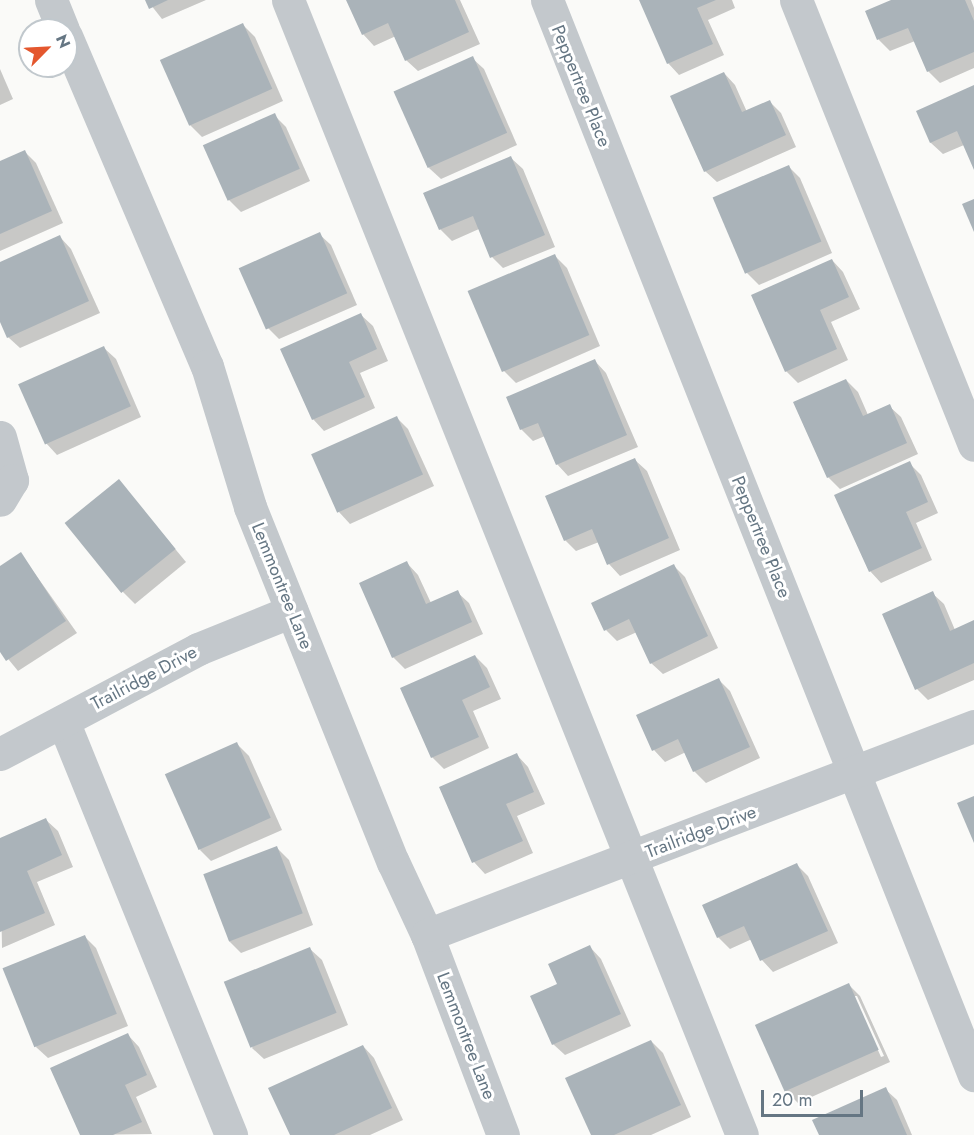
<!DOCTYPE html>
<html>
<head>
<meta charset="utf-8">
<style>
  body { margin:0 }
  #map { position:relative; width:974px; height:1135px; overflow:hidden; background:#fafaf8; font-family:Jost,sans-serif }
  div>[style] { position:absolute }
  .shadow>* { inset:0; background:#0003 }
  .building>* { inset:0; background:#aab3b9; transform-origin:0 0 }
  .minor>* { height:33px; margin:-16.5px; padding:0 16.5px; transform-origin:16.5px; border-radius:16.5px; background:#c3c8cc }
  span { translate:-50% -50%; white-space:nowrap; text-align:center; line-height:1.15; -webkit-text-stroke:6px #fff; paint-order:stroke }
  .street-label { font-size:18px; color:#657683 }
  .north { position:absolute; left:18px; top:18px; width:60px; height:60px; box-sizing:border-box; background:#fff; border:2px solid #c1c8cd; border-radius:50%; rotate:66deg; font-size:16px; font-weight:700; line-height:24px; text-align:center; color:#657683 }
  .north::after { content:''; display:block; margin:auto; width:21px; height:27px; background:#e4572e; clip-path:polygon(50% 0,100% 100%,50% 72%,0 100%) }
  .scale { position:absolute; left:761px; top:1090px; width:102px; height:27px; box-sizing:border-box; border:3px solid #657683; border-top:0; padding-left:8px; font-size:18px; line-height:21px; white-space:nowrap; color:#657683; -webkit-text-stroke:4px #fff; paint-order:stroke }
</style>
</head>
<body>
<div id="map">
  <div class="shadow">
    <i style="clip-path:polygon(147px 0,206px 0,162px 19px)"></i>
    <i style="clip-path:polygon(348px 0,460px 0,480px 44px,418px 71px,406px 60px,396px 36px,374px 46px,363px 34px)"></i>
    <i style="clip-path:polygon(640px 0,732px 0,735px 8px,708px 20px,724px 55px,679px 75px,668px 63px)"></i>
    <i style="clip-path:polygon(894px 0,971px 0,974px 8px,974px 68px,940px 83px,928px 71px,915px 41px,890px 51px,879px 40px,867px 12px)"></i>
    <i style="clip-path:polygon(243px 25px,255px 37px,283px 101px,202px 137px,190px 125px)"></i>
    <i style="clip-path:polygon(472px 58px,484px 69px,517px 145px,441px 179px,429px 168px)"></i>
    <i style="clip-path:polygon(0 69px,13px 99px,0 105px)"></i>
    <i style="clip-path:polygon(724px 73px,735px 85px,747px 112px,770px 102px,781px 113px,796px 147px,717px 182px,705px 171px)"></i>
    <i style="clip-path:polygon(974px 86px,974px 166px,964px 145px,943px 154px,931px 143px,918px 111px)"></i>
    <i style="clip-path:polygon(274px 115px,286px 127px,310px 181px,241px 212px,229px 200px)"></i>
    <i style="clip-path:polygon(25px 152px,36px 163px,63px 223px,0 251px,0 163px)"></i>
    <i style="clip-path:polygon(511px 158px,523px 169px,555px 247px,503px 268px,492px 257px,479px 229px,452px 241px,440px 229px,425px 194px)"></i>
    <i style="clip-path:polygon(789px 167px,800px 178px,832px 253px,759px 285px,747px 273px)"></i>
    <i style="clip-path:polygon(319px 234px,331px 245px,357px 305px,279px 339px,268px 328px)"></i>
    <i style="clip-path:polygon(60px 237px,71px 249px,100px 313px,20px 348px,8px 337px,0 318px,0 263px)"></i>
    <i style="clip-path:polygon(555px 256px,567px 268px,600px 346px,516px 383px,504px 371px)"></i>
    <i style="clip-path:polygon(832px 260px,843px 272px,860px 309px,831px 322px,848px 360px,798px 383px,786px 371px)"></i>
    <i style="clip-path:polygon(361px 315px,373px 326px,388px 361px,360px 373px,375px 408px,324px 431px,313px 419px)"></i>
    <i style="clip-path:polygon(104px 348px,116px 359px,141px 417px,57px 455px,46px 443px,20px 385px)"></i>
    <i style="clip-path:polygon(595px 361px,606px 373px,638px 447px,568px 476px,557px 464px,545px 436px,533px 441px,521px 429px)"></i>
    <i style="clip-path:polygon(846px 380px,858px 392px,868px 415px,889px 406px,901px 417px,918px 454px,840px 489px,828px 477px)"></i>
    <i style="clip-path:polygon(397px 418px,408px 429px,434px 486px,350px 524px,339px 512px)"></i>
    <i style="clip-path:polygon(635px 460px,647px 471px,680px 550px,620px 576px,609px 564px,599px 542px,576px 551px,565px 540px)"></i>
    <i style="clip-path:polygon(909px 463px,921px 475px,938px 513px,916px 523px,932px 560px,881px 583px,870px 571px)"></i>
    <i style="clip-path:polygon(119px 481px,186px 562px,135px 604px,123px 592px)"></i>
    <i style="clip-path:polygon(21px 554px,77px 633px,18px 671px,0 649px,0 568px)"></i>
    <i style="clip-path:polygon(407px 563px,418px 575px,431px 603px,457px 592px,469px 603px,483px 634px,405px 669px,393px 657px)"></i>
    <i style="clip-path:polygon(673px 565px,685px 577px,718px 648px,663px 674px,651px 663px,637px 632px,617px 641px,606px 630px)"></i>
    <i style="clip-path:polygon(932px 593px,944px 604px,955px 630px,974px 622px,974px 680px,928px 700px,917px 689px)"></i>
    <i style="clip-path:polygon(475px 656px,487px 668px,501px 699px,473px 711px,489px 748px,444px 769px,432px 757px)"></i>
    <i style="clip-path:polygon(719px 680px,730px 691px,760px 758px,706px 783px,694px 771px,686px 752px,665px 762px,654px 750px)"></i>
    <i style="clip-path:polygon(237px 744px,249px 756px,282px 830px,211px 861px,200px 850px)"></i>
    <i style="clip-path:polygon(517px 755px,528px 767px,545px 804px,517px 816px,533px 853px,485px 874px,474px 862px,441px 788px)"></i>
    <i style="clip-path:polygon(46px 820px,58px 831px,73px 867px,37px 882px,55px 925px,2px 948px,0 839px)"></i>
    <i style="clip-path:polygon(277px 848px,289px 860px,313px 925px,241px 953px,229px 941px)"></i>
    <i style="clip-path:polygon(797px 865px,808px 876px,838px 943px,773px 972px,762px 960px,752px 939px,730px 949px,718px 937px)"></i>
    <i style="clip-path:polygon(84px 936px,96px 948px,128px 1026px,48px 1058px,36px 1047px)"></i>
    <i style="clip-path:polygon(590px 947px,601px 959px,631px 1026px,565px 1055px,553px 1044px,559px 985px)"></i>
    <i style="clip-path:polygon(310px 949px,322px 960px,348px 1025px,264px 1059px,252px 1048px)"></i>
    <i style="clip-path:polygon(evenodd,849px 985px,860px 996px,890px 1062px,798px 1103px,786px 1091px,757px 1026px,849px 985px,854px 996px,857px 996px,884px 1056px,881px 1057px,854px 996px)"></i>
    <i style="clip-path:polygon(128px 1035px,139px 1047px,157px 1087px,136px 1097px,152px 1134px,82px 1135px)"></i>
    <i style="clip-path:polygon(651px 1041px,663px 1053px,691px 1117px,651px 1135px,592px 1135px)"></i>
    <i style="clip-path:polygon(363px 1046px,374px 1058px,403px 1120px,370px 1135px,291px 1135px)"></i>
    <i style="clip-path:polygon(885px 1089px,897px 1100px,912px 1135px,821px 1135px)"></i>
  </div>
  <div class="building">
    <i style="clip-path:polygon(145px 0,168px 0,149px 9px)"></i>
    <i style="clip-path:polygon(346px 0,455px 0,469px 32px,405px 61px,388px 23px,362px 35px)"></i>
    <i style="clip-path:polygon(639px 0,716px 0,697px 8px,713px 44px,667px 64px)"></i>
    <i style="clip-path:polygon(891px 0,965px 0,974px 21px,974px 52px,927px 72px,908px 28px,877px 40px,865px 11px)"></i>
    <i style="left:243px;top:23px;width:72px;height:91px;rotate:66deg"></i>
    <i style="left:473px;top:56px;width:84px;height:87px;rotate:66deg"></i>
    <i style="clip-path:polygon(724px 72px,742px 112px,770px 100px,786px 135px,704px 172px,670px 96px)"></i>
    <i style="clip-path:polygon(974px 85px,974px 170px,957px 131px,930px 143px,916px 111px)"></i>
    <i style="left:275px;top:113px;width:61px;height:79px;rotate:66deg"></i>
    <i style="clip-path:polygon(25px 150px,52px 211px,0 234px,0 161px)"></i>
    <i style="clip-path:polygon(511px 156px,545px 235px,490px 258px,473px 216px,439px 230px,423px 193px)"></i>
    <i style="left:789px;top:165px;width:83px;height:83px;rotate:67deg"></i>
    <i style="clip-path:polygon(974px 199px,974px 232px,962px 204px)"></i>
    <i style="left:320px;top:232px;width:67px;height:89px;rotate:66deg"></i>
    <i style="clip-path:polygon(60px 235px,89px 301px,7px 338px,0 322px,0 262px)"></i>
    <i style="left:555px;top:254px;width:88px;height:95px;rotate:67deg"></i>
    <i style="clip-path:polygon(832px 259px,849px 297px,820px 310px,837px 349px,785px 372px,751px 295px)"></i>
    <i style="clip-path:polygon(361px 313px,377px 349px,349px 362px,365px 397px,312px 420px,280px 349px)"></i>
    <i style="left:104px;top:346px;width:66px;height:94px;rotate:66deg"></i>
    <i style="clip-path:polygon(595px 359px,627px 435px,556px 465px,538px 423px,520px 430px,506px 397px)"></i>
    <i style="clip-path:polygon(846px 379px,863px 416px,890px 404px,907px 443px,827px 478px,793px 402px)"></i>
    <i style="left:397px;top:416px;width:64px;height:94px;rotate:66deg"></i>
    <i style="clip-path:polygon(635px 458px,669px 538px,607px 565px,592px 529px,564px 541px,545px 496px)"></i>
    <i style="clip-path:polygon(910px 461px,928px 502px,906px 512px,922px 548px,869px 572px,834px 495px)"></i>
    <i style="left:119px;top:479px;width:90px;height:70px;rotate:51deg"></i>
    <i style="clip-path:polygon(21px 552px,66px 621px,6px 661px,0 652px,0 566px)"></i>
    <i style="clip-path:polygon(407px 561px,426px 604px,458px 590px,472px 622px,392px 658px,359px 583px)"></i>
    <i style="clip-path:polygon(674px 564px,708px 636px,650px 664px,629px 619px,604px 631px,591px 603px)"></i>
    <i style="clip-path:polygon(933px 591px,950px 631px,974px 620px,974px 663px,915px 690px,882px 614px)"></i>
    <i style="clip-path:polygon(475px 655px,490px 687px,462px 700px,479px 737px,431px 758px,400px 688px)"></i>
    <i style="clip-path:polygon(719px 678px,750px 747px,693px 772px,678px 739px,652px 751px,636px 715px)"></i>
    <i style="left:237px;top:742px;width:83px;height:79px;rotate:66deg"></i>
    <i style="clip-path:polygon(517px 753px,534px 792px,506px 804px,523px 841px,472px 863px,439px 787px)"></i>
    <i style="clip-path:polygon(974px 796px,974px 843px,957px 803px)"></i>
    <i style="clip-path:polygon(46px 818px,62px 855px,27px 871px,45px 913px,0 932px,0 838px)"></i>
    <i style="left:277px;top:846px;width:72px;height:79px;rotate:69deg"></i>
    <i style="clip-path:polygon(797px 863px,828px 931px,760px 961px,744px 926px,717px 938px,702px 905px)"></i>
    <i style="left:85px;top:935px;width:85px;height:89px;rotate:68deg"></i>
    <i style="clip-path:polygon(590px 945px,621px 1014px,552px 1045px,530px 996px,557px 984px,548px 964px)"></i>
    <i style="left:310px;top:947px;width:71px;height:93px;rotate:68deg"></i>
    <i style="left:849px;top:983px;width:73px;height:103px;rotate:66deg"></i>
    <i style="clip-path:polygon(128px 1033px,147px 1075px,125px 1085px,142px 1122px,113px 1135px,80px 1135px,50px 1068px)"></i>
    <i style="clip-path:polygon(651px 1040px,681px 1105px,614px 1135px,591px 1135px,565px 1078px)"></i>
    <i style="clip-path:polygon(363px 1045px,392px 1108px,334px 1135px,290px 1135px,268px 1088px)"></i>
    <i style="clip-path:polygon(886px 1087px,907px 1135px,819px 1135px,812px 1120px)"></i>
  </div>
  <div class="minor">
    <i style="left:51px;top:0;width:32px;rotate:68deg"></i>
    <i style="left:288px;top:0;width:1222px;rotate:68.2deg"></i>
    <i style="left:547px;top:0;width:1157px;rotate:68.34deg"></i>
    <i style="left:796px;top:0;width:479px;rotate:68.2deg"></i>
    <i style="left:66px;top:36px;width:359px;rotate:66.9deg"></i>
    <i style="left:207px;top:366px;width:147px;rotate:73deg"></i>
    <i style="left:250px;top:507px;width:383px;rotate:68.1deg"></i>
    <i style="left:393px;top:862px;width:81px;rotate:65deg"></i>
    <i style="left:427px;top:935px;width:214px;rotate:69.2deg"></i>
    <i style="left:0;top:437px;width:45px;rotate:74.4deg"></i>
    <i style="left:12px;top:480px;width:23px;rotate:121deg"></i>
    <i style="left:63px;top:721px;width:447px;rotate:67.9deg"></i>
    <i style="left:0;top:754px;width:224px;rotate:-27.9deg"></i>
    <i style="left:198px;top:649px;width:101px;rotate:-22deg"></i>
    <i style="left:427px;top:935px;width:586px;rotate:-20.91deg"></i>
  </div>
  <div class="street-label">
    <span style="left:581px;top:86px;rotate:68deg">Peppertree Place</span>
    <span style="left:761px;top:537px;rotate:68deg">Peppertree Place</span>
    <span style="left:282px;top:586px;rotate:68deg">Lemmontree Lane</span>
    <span style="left:144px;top:678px;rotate:-28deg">Trailridge Drive</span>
    <span style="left:701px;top:832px;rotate:-21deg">Trailridge Drive</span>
    <span style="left:466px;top:1036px;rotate:69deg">Lemmontree Lane</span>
  </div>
  <div class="north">N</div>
  <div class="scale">20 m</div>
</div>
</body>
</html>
